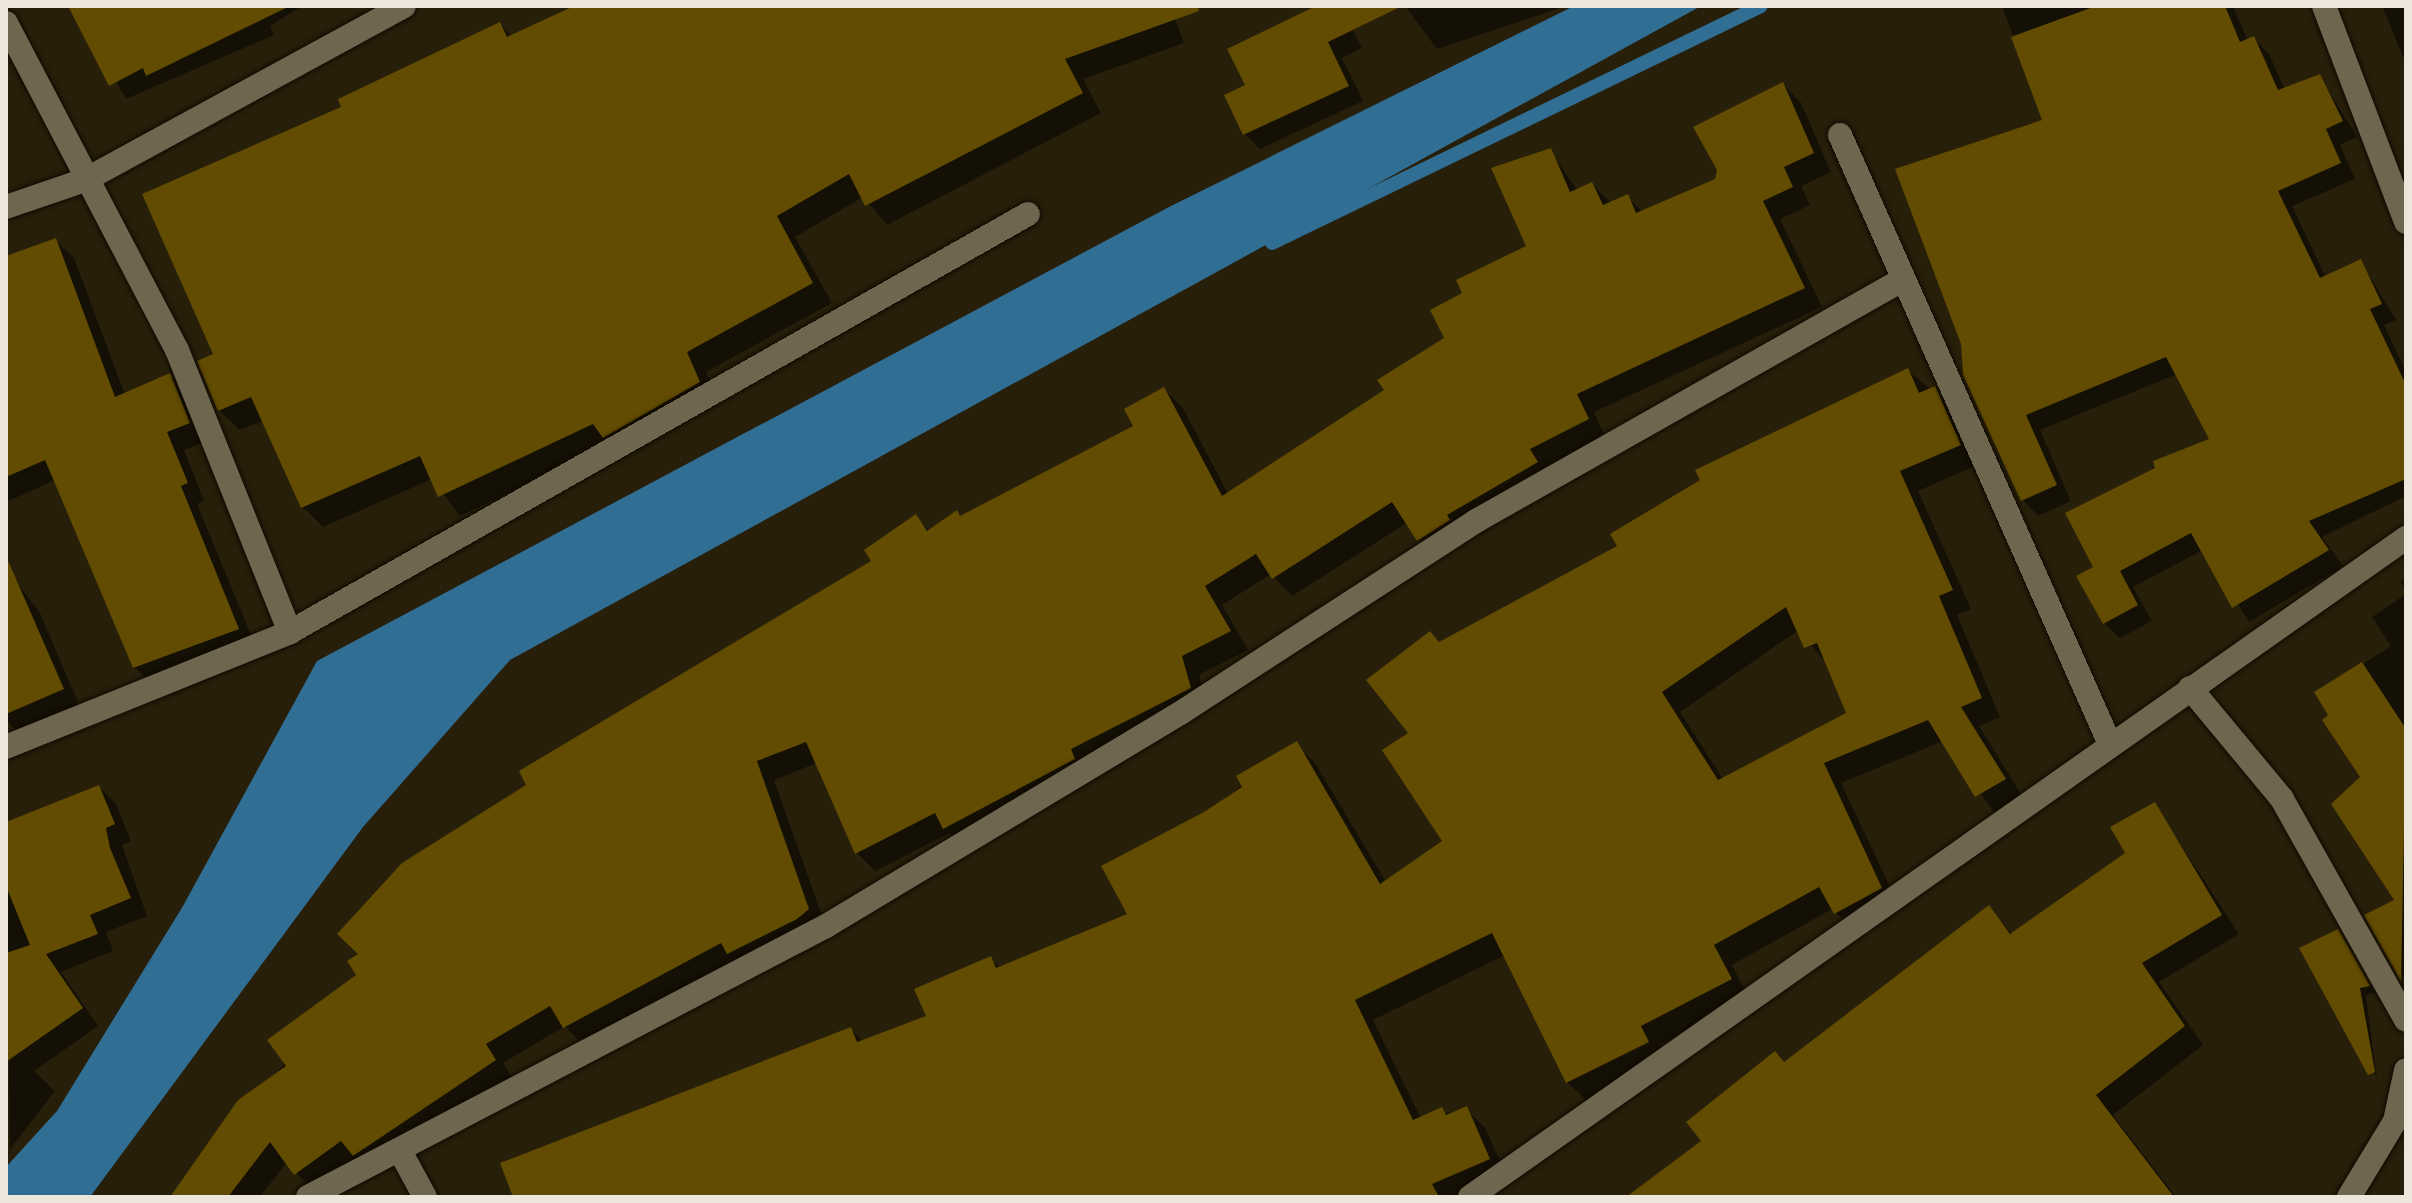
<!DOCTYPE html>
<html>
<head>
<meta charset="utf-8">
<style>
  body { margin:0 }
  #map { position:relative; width:2412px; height:1203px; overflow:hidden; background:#271f0a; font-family:"Crimson Pro",serif }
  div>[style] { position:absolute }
  .water>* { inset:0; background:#316e94 }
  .shadow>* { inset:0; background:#0007 }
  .stream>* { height:14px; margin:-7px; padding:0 7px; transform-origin:7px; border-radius:7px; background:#316e94 }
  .building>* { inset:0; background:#624c01 }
  .roads { filter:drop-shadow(0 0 2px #100900) drop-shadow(0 0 2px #100900) }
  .minor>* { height:24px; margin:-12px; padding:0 12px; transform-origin:12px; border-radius:12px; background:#6f664f }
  span { translate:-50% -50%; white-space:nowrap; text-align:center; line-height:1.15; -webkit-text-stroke:8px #0d0a03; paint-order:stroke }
  .frame { position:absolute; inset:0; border:8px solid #ece7da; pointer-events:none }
</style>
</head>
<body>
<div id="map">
  <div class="water">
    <i style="clip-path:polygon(1574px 6px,1701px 6px,510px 660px,363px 827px,90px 1197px,6px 1197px,6px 1167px,57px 1111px,183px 906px,317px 661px,1169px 207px)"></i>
  </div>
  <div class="shadow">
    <i style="clip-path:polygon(71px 6px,302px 6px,270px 26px,274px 35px,126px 99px)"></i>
    <i style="clip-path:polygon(579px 6px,1170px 6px,1184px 43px,1083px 79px,1101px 113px,887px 225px,863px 197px,795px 237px,832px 303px,706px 372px,719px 403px,624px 457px,612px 444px,460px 516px,432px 479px,323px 527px,303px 507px,264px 420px,240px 430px,219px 410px,216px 355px,344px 108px,500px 24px,512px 37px)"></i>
    <i style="clip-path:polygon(1321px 6px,1335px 6px,1346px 17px,1362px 48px,1342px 58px,1363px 101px,1260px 149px,1244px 133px,1247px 86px)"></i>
    <i style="clip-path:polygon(1405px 6px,1566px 6px,1437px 49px)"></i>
    <i style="clip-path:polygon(2002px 6px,2233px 6px,2248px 41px,2254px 39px,2269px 54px,2285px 90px,2320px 77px,2357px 137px,2340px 145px,2355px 179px,2292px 206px,2326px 278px,2361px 262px,2396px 320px,2384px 325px,2406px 372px,2406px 496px,2322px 537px,2343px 566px,2249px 622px,2203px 550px,2133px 587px,2152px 621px,2120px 638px,2104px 623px,2096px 568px,2212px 440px,2177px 374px,2040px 430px,2071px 501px,2038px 516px,2023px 500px,1965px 375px,2045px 122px)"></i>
    <i style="clip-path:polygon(2382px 6px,2406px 6px,2406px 64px)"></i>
    <i style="clip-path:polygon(1783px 84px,1801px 103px,1831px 172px,1801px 186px,1810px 205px,1780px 219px,1822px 307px,1594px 412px,1606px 438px,1437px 559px,1407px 523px,1292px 596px,1271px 574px,1222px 605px,1248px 650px,1199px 675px,1209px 707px,963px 847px,950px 833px,875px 871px,857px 853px,817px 763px,774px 780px,826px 927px,666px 1006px,659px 999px,583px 1045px,565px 1026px,503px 1063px,513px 1079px,314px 1192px,287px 1162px,260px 1197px,171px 1197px,359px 976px,874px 562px,915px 517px,930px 531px,961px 518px,1136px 427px,1164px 389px,1183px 408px,1228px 494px,1387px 391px,1447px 338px,1465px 294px,1528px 247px,1550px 151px,1578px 191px,1592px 184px,1611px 203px,1627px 197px,1643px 212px,1717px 181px)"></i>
    <i style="clip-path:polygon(56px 241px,74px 258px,125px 395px,170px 375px,187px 393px,207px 441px,184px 450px,204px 501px,197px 504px,256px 647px,152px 684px,134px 667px,56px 480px,6px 502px,6px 312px)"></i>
    <i style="clip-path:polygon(evenodd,1907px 370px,1954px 408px,1979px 464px,1918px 491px,1971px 609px,1957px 615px,2000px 717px,1979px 726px,2024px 799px,1996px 815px,1943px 741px,1841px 783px,1900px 908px,1855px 931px,1832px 909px,1732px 965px,1749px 999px,1659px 1045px,1667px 1062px,1587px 1101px,1567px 1082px,1505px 955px,1373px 1020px,1421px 1119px,1466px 1109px,1485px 1128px,1508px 1178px,1465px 1197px,515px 1197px,851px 1029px,863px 1042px,929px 1017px,990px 958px,1001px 969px,1130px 915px,1205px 814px,1296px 744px,1315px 763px,1386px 882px,1444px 842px,1411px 734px,1440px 644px,1620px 547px,1907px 370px,1799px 630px,1828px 665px,1849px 714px,1723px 779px,1680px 712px,1799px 630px)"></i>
    <i style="clip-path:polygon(6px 569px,40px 613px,80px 707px,19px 733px,6px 720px)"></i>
    <i style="clip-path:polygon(2406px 578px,2406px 590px,2400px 582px)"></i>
    <i style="clip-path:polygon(2406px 594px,2406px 983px,2367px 916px,2397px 901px,2362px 778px,2317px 693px,2391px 646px,2372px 617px)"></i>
    <i style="clip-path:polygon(99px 787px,116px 804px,131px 841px,122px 845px,147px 916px,106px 932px,113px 951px,61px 972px,98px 1026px,34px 1071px,55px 1091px,10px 1149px,6px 824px)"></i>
    <i style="clip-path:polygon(2155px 805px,2239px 934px,2159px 982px,2203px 1045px,2113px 1115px,2176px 1197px,1629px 1197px,1704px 1142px,1785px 1063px,1989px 908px,2013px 935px,2128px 854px)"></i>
    <i style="clip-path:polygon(2337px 931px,2375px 993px,2366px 995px,2377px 1081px)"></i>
  </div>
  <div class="stream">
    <i style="left:1272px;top:243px;width:543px;rotate:-25.86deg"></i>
  </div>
  <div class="building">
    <i style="clip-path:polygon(68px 6px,290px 6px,146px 76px,143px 68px,109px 86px)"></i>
    <i style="clip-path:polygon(574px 6px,1198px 6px,1199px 11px,1065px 59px,1083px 93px,865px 206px,849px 174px,777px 216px,813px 283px,687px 352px,700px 382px,603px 438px,593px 424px,438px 497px,420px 456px,301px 508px,251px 397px,218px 411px,197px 361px,213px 354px,142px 194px,341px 107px,338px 99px,500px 22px,507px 37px)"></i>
    <i style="clip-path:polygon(1316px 6px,1402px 6px,1328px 42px,1349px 86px,1243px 135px,1224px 95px,1245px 85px,1227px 49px)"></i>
    <i style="clip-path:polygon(2096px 6px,2225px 6px,2240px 42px,2254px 36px,2278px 90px,2320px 74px,2343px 121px,2326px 129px,2341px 163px,2278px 191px,2320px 278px,2361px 259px,2382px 304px,2370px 309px,2406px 385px,2406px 479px,2309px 521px,2329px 550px,2232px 608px,2191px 533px,2120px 571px,2138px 605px,2103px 624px,2076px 576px,2093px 567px,2065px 513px,2155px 468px,2153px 461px,2209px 439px,2166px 357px,2026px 415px,2057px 485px,2021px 501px,1963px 375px,1961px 344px,1895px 169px,2042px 120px,2011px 37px)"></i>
    <i style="clip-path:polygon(1783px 82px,1814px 153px,1784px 167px,1793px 187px,1763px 201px,1805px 288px,1577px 394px,1589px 419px,1530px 449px,1538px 462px,1447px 515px,1450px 520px,1417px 541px,1392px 502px,1272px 579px,1256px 554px,1205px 586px,1231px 631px,1182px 656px,1191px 688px,1071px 749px,1075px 759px,943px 829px,935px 813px,855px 854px,806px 742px,757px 761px,809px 909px,797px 919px,727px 954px,721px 943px,563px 1028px,550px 1006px,486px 1044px,496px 1060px,353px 1156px,341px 1141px,294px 1175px,270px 1142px,228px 1197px,170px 1197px,238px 1100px,286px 1066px,267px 1040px,356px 975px,347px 961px,358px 954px,337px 934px,402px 863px,526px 785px,519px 771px,871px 561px,864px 550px,916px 514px,927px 531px,957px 510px,960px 516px,1133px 426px,1124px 409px,1164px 387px,1222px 496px,1384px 390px,1377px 380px,1444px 338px,1430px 310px,1462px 293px,1456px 280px,1526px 246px,1491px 168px,1551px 148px,1570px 192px,1592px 182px,1603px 205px,1628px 194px,1636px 213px,1715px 179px,1717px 170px,1693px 127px)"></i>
    <i style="clip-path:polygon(56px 238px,115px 397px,170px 373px,190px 423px,167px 432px,188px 483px,181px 486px,239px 629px,133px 668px,45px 460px,6px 477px,6px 256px)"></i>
    <i style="clip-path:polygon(evenodd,1908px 368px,1919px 393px,1935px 386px,1961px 445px,1900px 471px,1953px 590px,1939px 596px,1982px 698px,1961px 707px,2006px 779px,1975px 797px,1928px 720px,1824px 763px,1882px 888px,1834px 914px,1819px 887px,1714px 945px,1732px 979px,1641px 1026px,1649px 1042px,1566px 1083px,1492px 933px,1355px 1000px,1413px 1120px,1442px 1107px,1446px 1115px,1467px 1106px,1490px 1159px,1432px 1184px,1439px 1197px,513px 1197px,500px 1163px,851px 1027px,857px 1042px,926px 1016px,914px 989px,991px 956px,996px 968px,1127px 914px,1101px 866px,1204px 812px,1242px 787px,1236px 776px,1297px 741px,1380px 884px,1442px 841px,1382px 750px,1408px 733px,1366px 680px,1430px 631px,1439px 642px,1617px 546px,1610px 534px,1700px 480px,1695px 470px,1908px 368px,1786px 607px,1804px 648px,1817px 643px,1846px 713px,1718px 780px,1662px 692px,1786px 607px)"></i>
    <i style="clip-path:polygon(6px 556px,64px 689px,6px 714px)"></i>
    <i style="clip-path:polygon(2362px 662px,2406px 729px,2401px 981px,2364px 915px,2394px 900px,2331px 804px,2360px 777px,2322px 720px,2328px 715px,2314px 692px)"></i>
    <i style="clip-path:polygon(99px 785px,115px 824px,106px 828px,110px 848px,131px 898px,90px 915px,98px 934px,46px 954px,83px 1008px,6px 1062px,6px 953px,30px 945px,6px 886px,6px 822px)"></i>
    <i style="clip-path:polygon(2155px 802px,2222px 915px,2142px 963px,2185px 1026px,2096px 1095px,2174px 1197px,1626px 1197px,1701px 1141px,1686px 1122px,1775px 1051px,1784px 1062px,1989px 905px,2010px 934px,2125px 853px,2110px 827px)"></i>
    <i style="clip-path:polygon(2338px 929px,2370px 986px,2360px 988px,2375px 1072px,2368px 1075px,2299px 948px)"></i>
  </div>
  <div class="roads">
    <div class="minor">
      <i style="left:2324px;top:6px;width:231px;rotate:69.2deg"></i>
      <i style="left:6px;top:23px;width:369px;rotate:62.4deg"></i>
      <i style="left:177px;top:350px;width:304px;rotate:68.2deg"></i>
      <i style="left:1840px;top:135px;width:664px;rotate:66.1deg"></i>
      <i style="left:6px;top:207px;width:83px;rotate:-18.9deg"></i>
      <i style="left:85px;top:180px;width:363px;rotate:-28.6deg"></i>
      <i style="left:2190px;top:688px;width:144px;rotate:50.3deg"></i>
      <i style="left:2282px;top:799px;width:253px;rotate:60.7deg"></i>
      <i style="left:6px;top:747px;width:306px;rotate:-22deg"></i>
      <i style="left:290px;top:632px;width:848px;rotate:-29.53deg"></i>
      <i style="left:400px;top:1151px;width:52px;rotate:61.5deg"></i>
      <i style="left:308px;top:1197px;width:585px;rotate:-27.62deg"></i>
      <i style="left:826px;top:926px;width:415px;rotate:-31deg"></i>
      <i style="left:1182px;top:712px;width:351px;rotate:-33deg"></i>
      <i style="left:1476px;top:521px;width:487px;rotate:-29.5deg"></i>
      <i style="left:1470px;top:1197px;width:1145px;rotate:-35.15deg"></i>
      <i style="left:2349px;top:1197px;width:89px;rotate:-58.8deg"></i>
      <i style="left:2395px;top:1121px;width:52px;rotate:-77.8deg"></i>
    </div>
  </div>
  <div class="frame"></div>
</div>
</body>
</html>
